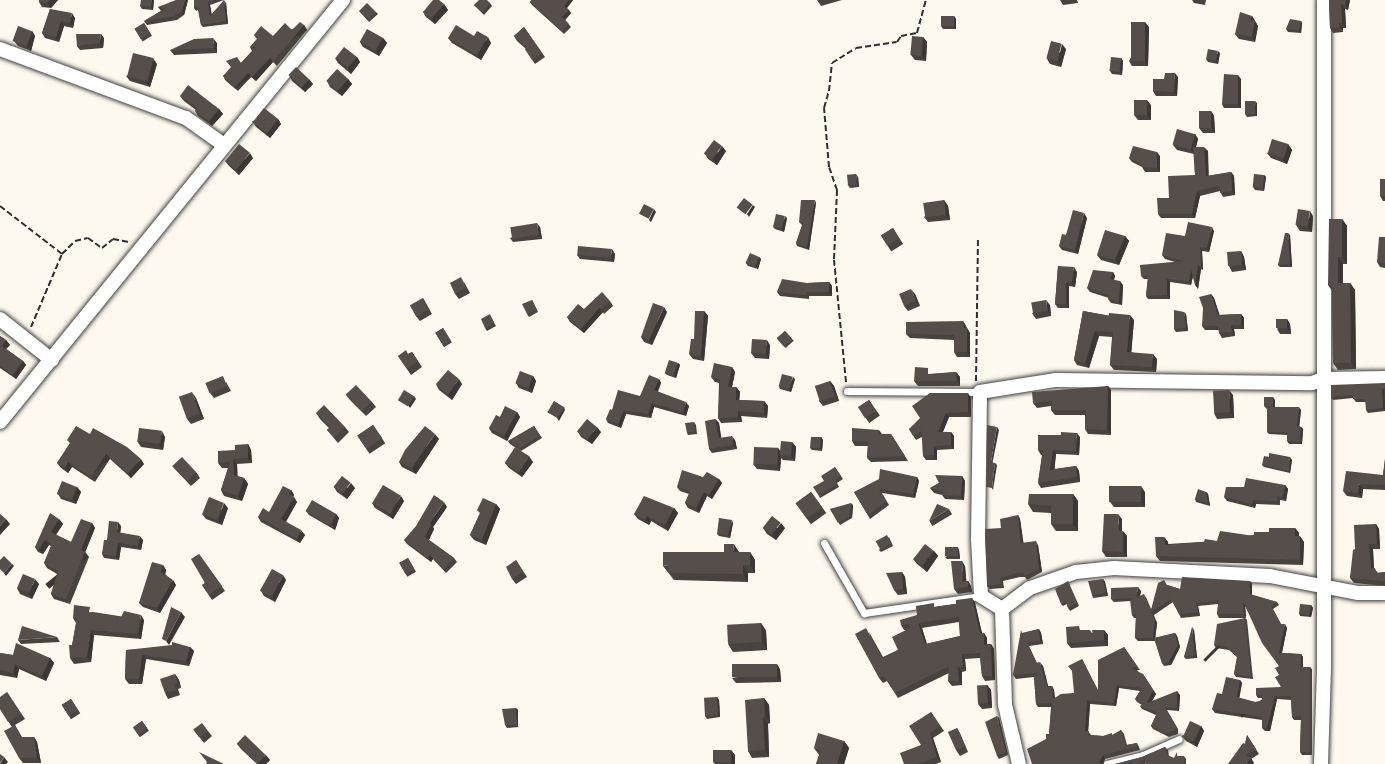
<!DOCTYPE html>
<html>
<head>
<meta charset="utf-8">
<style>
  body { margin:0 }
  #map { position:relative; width:1385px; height:764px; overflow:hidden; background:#fef9ef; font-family:"Playfair Display",serif }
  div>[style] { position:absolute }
  .path>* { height:2px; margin-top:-1px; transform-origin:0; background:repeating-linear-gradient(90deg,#2f2f2f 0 6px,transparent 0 9px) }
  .roads { filter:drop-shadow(0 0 2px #404040) drop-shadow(0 0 2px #404040) }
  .service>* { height:7px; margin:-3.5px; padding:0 3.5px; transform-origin:3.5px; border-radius:3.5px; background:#fff }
  .minor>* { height:14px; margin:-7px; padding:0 7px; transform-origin:7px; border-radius:7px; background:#fff }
  .wall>* { inset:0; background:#494340; transform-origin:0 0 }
  .shaded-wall>* { inset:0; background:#3c3734; transform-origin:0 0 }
  .building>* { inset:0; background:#554e4b; transform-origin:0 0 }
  span { translate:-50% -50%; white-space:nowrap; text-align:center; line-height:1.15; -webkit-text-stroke:6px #fff; paint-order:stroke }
</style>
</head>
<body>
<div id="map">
  <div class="path">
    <i style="left:0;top:206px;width:78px;rotate:37.7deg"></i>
    <i style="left:31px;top:327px;width:79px;rotate:-67deg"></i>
    <i style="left:62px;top:254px;width:18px;rotate:-45deg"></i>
    <i style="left:75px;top:241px;width:13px;rotate:-13deg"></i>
    <i style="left:88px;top:238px;width:17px;rotate:36deg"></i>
    <i style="left:102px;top:248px;width:14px;rotate:-39deg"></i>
    <i style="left:113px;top:239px;width:16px;rotate:11deg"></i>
    <i style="left:976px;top:381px;width:141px;rotate:-89.2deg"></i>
    <i style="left:846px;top:382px;width:124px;rotate:-95.6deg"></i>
    <i style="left:834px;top:259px;width:69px;rotate:-87.5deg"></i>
    <i style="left:837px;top:190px;width:24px;rotate:-109deg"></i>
    <i style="left:829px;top:167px;width:59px;rotate:-94.8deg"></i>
    <i style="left:824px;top:108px;width:18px;rotate:-74deg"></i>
    <i style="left:829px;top:91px;width:28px;rotate:-84deg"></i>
    <i style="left:832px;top:63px;width:28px;rotate:-32deg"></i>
    <i style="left:856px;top:48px;width:41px;rotate:-8.3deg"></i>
    <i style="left:897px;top:42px;width:7px;rotate:-56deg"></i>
    <i style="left:901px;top:36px;width:16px;rotate:-11deg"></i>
    <i style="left:917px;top:33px;width:34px;rotate:-75deg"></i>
  </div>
  <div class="roads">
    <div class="service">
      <i style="left:847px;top:391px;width:133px;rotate:0.4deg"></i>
      <i style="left:824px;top:543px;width:81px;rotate:60.3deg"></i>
      <i style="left:864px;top:613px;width:118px;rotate:-8.3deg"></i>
      <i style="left:1107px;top:764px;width:37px;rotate:-14deg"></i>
      <i style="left:1143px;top:755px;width:39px;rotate:-24deg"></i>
    </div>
    <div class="minor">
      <i style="left:0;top:49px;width:198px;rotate:20.4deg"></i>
      <i style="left:186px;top:118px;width:47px;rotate:35.4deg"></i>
      <i style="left:0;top:319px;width:66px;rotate:38.3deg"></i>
      <i style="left:0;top:422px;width:544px;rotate:-50.9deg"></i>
      <i style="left:1002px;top:609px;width:25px;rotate:-148deg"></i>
      <i style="left:981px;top:596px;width:57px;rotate:-93deg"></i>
      <i style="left:978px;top:539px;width:147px;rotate:-89.2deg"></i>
      <i style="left:980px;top:392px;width:77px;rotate:-9deg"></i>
      <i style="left:1056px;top:380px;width:256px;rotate:0.7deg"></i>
      <i style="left:1312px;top:383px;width:12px;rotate:-20deg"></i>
      <i style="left:1323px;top:379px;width:62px;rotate:-0.9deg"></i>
      <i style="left:1019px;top:764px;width:61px;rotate:-103.3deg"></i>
      <i style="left:1005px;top:705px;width:96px;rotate:-91.8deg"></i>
      <i style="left:1002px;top:609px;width:35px;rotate:-37deg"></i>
      <i style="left:1030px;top:588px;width:49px;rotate:-19.2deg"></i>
      <i style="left:1076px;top:572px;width:38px;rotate:-6deg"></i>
      <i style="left:1114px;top:568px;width:156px;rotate:2.9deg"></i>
      <i style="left:1270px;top:576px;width:90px;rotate:10.9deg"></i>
      <i style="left:1358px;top:593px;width:27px"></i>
      <i style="left:1321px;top:764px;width:97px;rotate:-88.2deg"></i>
      <i style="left:1324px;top:667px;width:667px;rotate:-90deg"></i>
    </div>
  </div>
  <div class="wall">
    <i style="clip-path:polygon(39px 0,58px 0,51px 8px,42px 7px,39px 2px)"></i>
    <i style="clip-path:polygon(154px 0,153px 10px,142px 9px,140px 6px)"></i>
    <i style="clip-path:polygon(188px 0,184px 15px,177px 20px,147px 25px,144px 21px,161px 11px,158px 7px)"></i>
    <i style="clip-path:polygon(194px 0,224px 0,210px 5px,212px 15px,226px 3px,228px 24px,203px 27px,201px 25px,198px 10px,196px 11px,194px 8px)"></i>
    <i style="clip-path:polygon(573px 0,567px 8px,571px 13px,565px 20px,571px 27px,564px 34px,532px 5px,530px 2px)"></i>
    <i style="clip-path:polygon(817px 0,842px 0,821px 6px)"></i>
    <i style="clip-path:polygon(1060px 0,1077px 0,1078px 3px,1063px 5px)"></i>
    <i style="clip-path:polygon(1192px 0,1206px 0,1205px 5px,1194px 3px)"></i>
    <i style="clip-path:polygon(1329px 0,1350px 0,1348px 10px,1345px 9px,1346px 28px,1343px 28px,1343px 32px,1333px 33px,1330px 28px)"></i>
    <i style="clip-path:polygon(490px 3px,492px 6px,484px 15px,474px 5px)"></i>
    <i style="clip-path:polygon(444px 4px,448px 10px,435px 24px,426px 17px,423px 12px)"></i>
    <i style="clip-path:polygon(50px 9px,75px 18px,73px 28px,64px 26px,59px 42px,45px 38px,42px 33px)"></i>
    <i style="clip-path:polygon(359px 11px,376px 12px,378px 14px,369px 22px)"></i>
    <i style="clip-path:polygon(954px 16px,956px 19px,956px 29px,943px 29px,941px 26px)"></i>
    <i style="clip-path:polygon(1252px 16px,1258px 26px,1255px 42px,1239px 39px,1235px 34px)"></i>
    <i style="clip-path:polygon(1301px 21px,1302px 23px,1301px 33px,1288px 32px,1286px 29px)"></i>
    <i style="left:144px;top:23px;width:15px;height:11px;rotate:58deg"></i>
    <i style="clip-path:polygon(304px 25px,307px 30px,277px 66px,273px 62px,256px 81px,251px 77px,238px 91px,226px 81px,223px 76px,241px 63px,252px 51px,250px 47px,257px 39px,254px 35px,273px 36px)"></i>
    <i style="clip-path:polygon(524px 27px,545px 57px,535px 64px,525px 49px,526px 49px,517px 41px,514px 36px)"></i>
    <i style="clip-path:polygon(1149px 27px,1148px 66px,1132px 66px,1129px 61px)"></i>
    <i style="clip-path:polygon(32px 31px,35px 36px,31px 51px,18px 46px,14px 41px)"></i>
    <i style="clip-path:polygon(474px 36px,491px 43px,481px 60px,452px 43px,448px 38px)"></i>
    <i style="clip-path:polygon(923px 37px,927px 42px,926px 61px,915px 60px,911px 55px)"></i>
    <i style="clip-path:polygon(104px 38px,103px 48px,80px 50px,77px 46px)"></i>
    <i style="clip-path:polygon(383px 38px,387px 43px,379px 56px,363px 47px,360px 42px)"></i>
    <i style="clip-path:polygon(217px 43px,217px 53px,174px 55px,170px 50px)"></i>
    <i style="clip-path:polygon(1066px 49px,1061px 67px,1050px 64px,1047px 59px)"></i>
    <i style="clip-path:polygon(1220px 53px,1218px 64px,1208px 62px,1206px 59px)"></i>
    <i style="clip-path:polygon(357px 57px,360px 62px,351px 74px,338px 63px,335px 58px)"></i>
    <i style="clip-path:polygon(1121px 58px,1123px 61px,1122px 75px,1112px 74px,1110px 71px)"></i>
    <i style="clip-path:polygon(157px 64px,150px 87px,130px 81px,126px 76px)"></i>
    <i style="clip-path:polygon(289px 75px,313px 84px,305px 92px,292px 81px)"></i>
    <i style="clip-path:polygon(1178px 77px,1177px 96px,1156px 96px,1153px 91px)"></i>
    <i style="clip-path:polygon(348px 79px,352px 84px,342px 96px,330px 87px,327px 81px)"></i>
    <i style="clip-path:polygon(1241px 79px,1241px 108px,1224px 108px,1222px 104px)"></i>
    <i style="clip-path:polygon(180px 96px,219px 109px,223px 114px,212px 126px,198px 116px,195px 111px,196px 110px,184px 101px)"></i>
    <i style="clip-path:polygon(1257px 103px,1257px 116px,1247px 117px,1245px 114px)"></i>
    <i style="clip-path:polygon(1151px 105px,1151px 120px,1138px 120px,1134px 115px)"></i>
    <i style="clip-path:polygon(1211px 111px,1214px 116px,1215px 133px,1203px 133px,1199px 128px)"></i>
    <i style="clip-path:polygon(278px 119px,281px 124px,270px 138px,256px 127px,252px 121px)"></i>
    <i style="clip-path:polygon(1195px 134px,1198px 139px,1196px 147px,1208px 151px,1208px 176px,1231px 172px,1234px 176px,1235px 195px,1223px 197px,1220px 191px,1200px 196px,1195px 218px,1161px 218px,1158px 214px,1169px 198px,1195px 175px,1194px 154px,1177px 150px,1173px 145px)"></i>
    <i style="clip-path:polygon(1288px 144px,1292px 150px,1287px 164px,1271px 158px,1267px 153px)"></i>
    <i style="clip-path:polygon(726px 151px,717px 165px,708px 159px,705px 154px)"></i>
    <i style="clip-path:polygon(1160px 156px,1160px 172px,1145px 172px,1142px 167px,1132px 162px,1129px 158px)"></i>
    <i style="clip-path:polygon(253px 158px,239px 175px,229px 166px,225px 161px)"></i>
    <i style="clip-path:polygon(1264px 175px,1266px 177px,1264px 191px,1255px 190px,1253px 187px)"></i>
    <i style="clip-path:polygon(858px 177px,859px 187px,850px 188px,848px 185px)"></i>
    <i style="clip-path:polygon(1385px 179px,1385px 201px,1383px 201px,1380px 196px)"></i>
    <i style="clip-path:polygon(944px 200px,948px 206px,950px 220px,928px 222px,924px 217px)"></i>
    <i style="clip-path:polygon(816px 203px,809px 250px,797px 246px,796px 243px,802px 225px,799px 222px)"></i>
    <i style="clip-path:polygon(1313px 216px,1312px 232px,1300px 231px,1296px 225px)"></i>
    <i style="clip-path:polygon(787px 218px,784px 232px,775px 229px,773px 227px)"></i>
    <i style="clip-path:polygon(1087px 218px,1078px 254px,1062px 250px,1059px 246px,1066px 235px)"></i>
    <i style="clip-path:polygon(1342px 219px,1347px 226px,1347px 264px,1343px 264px,1343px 283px,1350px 283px,1355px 290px,1356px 369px,1338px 370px,1333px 363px,1332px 291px,1328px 285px)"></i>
    <i style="clip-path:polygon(540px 227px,542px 239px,513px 242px,510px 238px)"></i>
    <i style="left:893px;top:228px;width:19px;height:14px;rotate:58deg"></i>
    <i style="clip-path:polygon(1214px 231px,1209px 252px,1202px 251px,1203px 270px,1201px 269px,1198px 289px,1193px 277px,1191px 285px,1170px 282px,1170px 299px,1148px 299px,1146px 296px,1148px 279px,1144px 279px,1141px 276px,1175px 262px,1165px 259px,1162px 255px,1185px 236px)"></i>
    <i style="clip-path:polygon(1290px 235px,1292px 267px,1280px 267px,1278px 265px)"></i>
    <i style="clip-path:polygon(1125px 236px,1129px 241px,1119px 265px,1101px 260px,1097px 255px)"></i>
    <i style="clip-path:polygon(1385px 237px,1385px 268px,1380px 267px,1377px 262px)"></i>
    <i style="clip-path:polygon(1241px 251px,1244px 257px,1246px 270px,1232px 272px,1229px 266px)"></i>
    <i style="clip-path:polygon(615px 254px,614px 262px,580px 259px,577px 255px)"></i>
    <i style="clip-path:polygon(759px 257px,761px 259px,758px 269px,748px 266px,746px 263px)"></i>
    <i style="clip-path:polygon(1058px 266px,1077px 272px,1075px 287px,1069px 286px,1069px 308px,1058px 308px,1055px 304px)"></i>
    <i style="clip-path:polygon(1113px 272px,1115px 276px,1114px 280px,1123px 285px,1122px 305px,1111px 303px,1108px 299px,1109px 298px,1090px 292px,1087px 288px)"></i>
    <i style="clip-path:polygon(464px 282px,470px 293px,459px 299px,455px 294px)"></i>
    <i style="clip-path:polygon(829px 282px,832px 286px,832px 296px,809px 296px,809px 299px,780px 296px,777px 292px,807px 283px)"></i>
    <i style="clip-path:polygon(915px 294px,920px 306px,908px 311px,904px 306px)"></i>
    <i style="clip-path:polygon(1211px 294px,1214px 298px,1219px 315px,1241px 314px,1244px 318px,1244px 329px,1234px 329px,1235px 336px,1222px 338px,1219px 333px,1219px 330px,1205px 330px,1202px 326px)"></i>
    <i style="clip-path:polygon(423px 298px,432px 314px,420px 321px,416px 316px)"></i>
    <i style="clip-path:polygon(532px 300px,538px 312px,529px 317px,527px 314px)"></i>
    <i style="clip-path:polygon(610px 301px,613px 306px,604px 314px,603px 312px,584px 333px,570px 322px,567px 317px,584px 309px)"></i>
    <i style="clip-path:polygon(1050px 305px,1051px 316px,1036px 319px,1032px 313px)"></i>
    <i style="clip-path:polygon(704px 311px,708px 316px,704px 361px,693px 359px,689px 354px)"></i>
    <i style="clip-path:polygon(1083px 311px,1134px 320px,1131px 352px,1157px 359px,1156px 372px,1114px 370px,1110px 365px,1112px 337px,1099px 336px,1089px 368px,1077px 365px,1074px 360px)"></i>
    <i style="clip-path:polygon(667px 312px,652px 345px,644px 342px,641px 337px)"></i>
    <i style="clip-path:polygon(1186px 314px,1188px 331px,1176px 332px,1174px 329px)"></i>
    <i style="clip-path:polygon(491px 317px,496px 326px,487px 331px,485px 328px)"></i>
    <i style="clip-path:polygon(1287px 319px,1290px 324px,1291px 334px,1280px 334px,1277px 329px)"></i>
    <i style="clip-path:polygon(963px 321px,970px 333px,970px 357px,957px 357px,954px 352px,954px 340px,910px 338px,906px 334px)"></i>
    <i style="left:443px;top:328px;width:17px;height:9px;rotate:59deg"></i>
    <i style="left:785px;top:331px;width:13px;height:11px;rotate:48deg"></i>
    <i style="clip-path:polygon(0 336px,6px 340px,10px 345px,6px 349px,23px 361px,26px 365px,16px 379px,0 368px)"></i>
    <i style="clip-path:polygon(770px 345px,769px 359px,755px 358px,751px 353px)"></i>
    <i style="clip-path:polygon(412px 352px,422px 367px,411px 375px,398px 356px,408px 354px)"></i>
    <i style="clip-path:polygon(678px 363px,680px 365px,676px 378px,667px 375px,665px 373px)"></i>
    <i style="clip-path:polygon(732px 367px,735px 372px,732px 387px,736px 387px,740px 392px,739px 400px,764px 401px,768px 406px,767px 418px,741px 416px,742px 422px,721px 423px,718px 418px,719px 383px,715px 382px,711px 377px)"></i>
    <i style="clip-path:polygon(956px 372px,960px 377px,960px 386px,918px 386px,914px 381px,932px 374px)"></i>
    <i style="clip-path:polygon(533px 376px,536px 381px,532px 393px,519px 388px,516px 383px)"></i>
    <i style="clip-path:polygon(659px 379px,661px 383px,658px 392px,689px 406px,686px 416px,654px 407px,651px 418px,626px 414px,621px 428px,608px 423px,606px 419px,612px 410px,640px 396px)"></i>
    <i style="clip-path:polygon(795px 379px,791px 392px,780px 389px,779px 387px)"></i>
    <i style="clip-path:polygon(830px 381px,834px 386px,839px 401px,823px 406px,819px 401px)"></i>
    <i style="clip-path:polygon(226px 382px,231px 391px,214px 398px,210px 393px)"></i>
    <i style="clip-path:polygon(1385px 383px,1385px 411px,1368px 413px,1366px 410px,1366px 402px,1356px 402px,1353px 398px,1333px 400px,1331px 397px)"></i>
    <i style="clip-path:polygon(436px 384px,462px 384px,452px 400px,439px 390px)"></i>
    <i style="clip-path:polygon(1108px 386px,1111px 390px,1111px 435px,1088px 434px,1085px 429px,1085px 415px,1055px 415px,1051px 410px,1051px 406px,1037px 408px,1033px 403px)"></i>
    <i style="clip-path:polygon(346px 395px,372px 402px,376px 407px,366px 416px,350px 400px)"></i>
    <i style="clip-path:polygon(1233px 395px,1234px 418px,1217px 419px,1214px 413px)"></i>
    <i style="clip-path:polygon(196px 398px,204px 419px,191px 424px,187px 419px)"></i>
    <i style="clip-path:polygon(971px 398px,971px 417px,949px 417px,943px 432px,951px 432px,954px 436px,954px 449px,937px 450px,937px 460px,926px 460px,923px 456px,922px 437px,916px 440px,909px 429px)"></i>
    <i style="left:869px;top:400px;width:19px;height:13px;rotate:55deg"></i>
    <i style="clip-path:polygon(1275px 400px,1275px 407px,1301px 410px,1299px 426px,1301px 427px,1303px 429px,1302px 444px,1289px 444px,1287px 441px,1287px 435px,1269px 434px,1267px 432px,1267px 409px,1264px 406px)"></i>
    <i style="clip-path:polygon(517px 412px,520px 417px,507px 441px,492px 433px,489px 428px,500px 417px)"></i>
    <i style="clip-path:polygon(316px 413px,345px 427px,349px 432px,338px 443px,327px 430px,329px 428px,320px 419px)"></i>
    <i style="clip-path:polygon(715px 419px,719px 423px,721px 438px,735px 440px,737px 449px,712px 453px,709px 449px)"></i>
    <i style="clip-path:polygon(694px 422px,696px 425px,697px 434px,688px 435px,687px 433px)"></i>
    <i style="left:373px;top:425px;width:22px;height:19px;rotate:56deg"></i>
    <i style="clip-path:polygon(534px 426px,542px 438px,521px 451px,510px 444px,508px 441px)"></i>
    <i style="clip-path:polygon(879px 430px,882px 434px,891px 434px,908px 461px,871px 462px,867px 458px,868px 446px,855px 446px,852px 441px)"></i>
    <i style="clip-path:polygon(578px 432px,601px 432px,592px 444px,581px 437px)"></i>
    <i style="clip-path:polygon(165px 437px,163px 450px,141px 447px,137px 441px)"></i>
    <i style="clip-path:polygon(821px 437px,823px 440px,822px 451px,812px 450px,810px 448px)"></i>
    <i style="clip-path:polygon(1080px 437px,1079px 455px,1056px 454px,1054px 469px,1076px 466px,1079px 471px,1080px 482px,1041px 488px,1038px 483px,1042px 455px,1041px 455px,1038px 450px)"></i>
    <i style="clip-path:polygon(439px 439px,416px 474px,402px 467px,399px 462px)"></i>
    <i style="clip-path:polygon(67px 440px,144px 464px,131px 478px,110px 459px,95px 482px,72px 467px,68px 473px,61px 468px,57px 463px,70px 443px)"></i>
    <i style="clip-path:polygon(792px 442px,796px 447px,795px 461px,783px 460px,781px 458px,780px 471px,757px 469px,753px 464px,778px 448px,780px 451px)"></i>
    <i style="clip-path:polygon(248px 444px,251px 450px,252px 463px,237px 464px,237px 476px,244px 478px,248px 484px,242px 501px,224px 496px,221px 490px,228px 468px,222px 468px,218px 463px,235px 450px)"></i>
    <i style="clip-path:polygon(1385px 459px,1385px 490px,1363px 489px,1362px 498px,1347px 496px,1343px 491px,1383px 475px)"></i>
    <i style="clip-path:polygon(1292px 460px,1290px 473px,1264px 467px,1262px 465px)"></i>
    <i style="clip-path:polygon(533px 462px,522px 477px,509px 468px,505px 463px)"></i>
    <i style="clip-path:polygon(172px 466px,196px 472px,200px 478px,191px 486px)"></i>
    <i style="clip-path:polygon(835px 467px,843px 479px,837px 483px,839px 487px,820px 498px,819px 496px,824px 481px)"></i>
    <i style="clip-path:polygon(962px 476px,965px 481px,964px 500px,945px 499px,942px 495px,934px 493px,930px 488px,939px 483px)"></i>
    <i style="clip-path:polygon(703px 477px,719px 479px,722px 483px,712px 499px,707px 496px,699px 513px,688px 508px,685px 503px,689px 494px,680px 491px,677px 487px)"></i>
    <i style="clip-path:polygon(917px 477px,919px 481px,915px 498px,882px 493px,889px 505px,870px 519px,854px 492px)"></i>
    <i style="clip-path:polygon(1285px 485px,1288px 489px,1286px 501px,1280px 500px,1280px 505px,1256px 504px,1255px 508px,1227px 501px,1224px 497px,1244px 487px)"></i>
    <i style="clip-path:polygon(77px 487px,81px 492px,76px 504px,61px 499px,58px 494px)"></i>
    <i style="clip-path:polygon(334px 487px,355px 488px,347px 499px,337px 492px)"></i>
    <i style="clip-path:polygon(291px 490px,294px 495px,293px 497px,297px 502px,286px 522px,305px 535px,300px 543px,261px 522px,258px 517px,269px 512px)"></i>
    <i style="left:811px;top:492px;width:26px;height:19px;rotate:54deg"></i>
    <i style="clip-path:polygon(1145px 492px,1145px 507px,1114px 507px,1110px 502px)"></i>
    <i style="clip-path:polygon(1206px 492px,1208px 494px,1210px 506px,1196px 502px,1195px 499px)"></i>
    <i style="clip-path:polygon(1073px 494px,1078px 501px,1078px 531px,1056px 531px,1051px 524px,1051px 513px,1033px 512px,1028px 504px)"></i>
    <i style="clip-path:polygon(404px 501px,393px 519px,375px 508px,372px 503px)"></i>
    <i style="clip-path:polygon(496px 504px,500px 509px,486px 545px,474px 540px,470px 535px,480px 513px,477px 510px)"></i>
    <i style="clip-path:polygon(853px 505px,852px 518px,840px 525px,830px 509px)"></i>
    <i style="clip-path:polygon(447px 507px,433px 527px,434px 529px,429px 540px,454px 558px,457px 562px,446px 573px,433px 559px,431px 562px,407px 544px,404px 540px)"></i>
    <i style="clip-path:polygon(228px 508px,222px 525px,206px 519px,202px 514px)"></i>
    <i style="clip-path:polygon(674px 508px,678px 513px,668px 531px,651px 521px,649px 525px,638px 519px,634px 514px)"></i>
    <i style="left:949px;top:509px;width:6px;height:23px;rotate:59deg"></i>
    <i style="clip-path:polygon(306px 511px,336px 514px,339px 518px,335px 530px,309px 515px)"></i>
    <i style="clip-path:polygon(1018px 515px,1020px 519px,1023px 543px,1038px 545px,1042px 572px,1027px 580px,1025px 577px,1020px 577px,1003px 581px,1004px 588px,990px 589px,987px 586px,1001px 528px)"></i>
    <i style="clip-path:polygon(59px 519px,63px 524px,56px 535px,71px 542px,92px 523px,95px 528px,85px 552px,89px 557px,70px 604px,54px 599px,51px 594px,57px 574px,47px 568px,44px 563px,51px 546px,49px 545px,43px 554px,38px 552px,35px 547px)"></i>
    <i style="clip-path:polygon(1122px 519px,1122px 531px,1127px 536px,1127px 557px,1106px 557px,1102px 551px)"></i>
    <i style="clip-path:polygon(733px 523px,730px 538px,719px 536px,717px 534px)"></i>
    <i style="clip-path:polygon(1376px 524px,1379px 529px,1380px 549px,1373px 549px,1374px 568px,1378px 573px,1385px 572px,1385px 586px,1354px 583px,1350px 578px,1355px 549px)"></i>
    <i style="clip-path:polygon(121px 526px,120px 533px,143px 540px,141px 550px,121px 547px,119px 560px,104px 558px,102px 554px,107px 540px)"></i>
    <i style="clip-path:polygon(763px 528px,785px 528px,776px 540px,767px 534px)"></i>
    <i style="clip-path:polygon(1295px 528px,1299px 533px,1299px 536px,1304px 542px,1303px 565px,1160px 561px,1156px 556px,1164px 537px,1168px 542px,1168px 544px,1217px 541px)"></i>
    <i style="clip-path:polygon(889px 537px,893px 546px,881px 552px,879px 550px)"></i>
    <i style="clip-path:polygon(959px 550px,960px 559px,947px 559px,945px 557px)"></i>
    <i style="clip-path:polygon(934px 551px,938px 556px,927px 572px,917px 564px,913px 559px)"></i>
    <i style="clip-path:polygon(739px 552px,750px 552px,755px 560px,755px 573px,748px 573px,748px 582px,674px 580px,663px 566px)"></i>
    <i style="clip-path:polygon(199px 554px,225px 591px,212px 600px,202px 585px,205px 583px)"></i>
    <i style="left:408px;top:558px;width:16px;height:10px;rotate:60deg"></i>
    <i style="clip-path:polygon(516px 560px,527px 577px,516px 584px,512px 579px)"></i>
    <i style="clip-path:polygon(163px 565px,166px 570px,165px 574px,176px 585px,160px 613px,143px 607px,139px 603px)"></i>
    <i style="clip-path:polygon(965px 566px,966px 582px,968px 581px,971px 586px,972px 592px,958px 594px,954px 589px)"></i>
    <i style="clip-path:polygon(902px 572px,905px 577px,907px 594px,898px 595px,894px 590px)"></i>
    <i style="clip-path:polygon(1103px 579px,1105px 582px,1108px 596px,1093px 598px,1092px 595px)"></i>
    <i style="clip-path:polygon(286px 580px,275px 602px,264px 596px,261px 591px)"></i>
    <i style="clip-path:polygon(1068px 581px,1079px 606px,1070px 611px,1068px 608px,1067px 604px,1063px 606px,1061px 604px)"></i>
    <i style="clip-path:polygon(1250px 581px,1252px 584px,1252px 595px,1277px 602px,1279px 605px,1273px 609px,1281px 624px,1287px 628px,1282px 653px,1301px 654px,1303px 657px,1303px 667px,1310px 667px,1312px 670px,1312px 755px,1302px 755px,1300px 752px,1301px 720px,1294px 720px,1292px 717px,1291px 700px,1277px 699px,1270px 731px,1265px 731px,1262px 728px,1262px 720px,1215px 713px,1212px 709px,1222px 694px,1240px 680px,1242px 683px,1239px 698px,1255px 702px,1262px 701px,1262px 698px,1258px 698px,1256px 695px,1281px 687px,1279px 675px,1279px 666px,1245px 606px,1246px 618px,1219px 618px,1217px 614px,1218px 604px,1198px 606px,1200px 616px,1181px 618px,1173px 602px,1154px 615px,1157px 623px,1155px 638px,1175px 633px,1177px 636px,1180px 647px,1171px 665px,1164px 666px,1162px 663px,1155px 641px,1138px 641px,1135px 638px,1136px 618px,1134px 618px,1132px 615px,1131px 601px,1114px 602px,1111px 599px,1141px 591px,1140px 596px,1146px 597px,1151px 609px,1167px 585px,1180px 589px)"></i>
    <i style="clip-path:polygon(39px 584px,32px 599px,20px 594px,17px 588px)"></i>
    <i style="clip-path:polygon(evenodd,972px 598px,975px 603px,982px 633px,984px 633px,987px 638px,987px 644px,991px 644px,994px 649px,995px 680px,985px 681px,982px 676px,980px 658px,965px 659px,966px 671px,962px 672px,962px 685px,952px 686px,948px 681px,949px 673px,898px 698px,887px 681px,883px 683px,879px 678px,869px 632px,883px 657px,898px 650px,906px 630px,904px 630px,901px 625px,917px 615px,936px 607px,956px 604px,972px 598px,959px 622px,960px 636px,927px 644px,922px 628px,959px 622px)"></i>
    <i style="clip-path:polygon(1311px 605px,1313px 608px,1311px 617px,1300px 616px,1299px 613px)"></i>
    <i style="clip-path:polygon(93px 612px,144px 620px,141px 639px,94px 635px,91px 662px,74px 664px,70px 658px,76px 623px,73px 618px)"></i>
    <i style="clip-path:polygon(1247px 620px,1253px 679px,1236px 677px,1234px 674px,1237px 657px,1229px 650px,1216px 648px,1214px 645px)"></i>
    <i style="clip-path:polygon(761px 623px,766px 631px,767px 650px,733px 652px,728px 644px)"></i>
    <i style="clip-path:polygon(1039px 629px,1041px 633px,1043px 644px,1029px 646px,1037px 663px,1043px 666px,1048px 686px,1052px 686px,1054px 690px,1055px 698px,1074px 693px,1082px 659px,1098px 690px,1124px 647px,1140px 670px,1137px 670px,1156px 694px,1152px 701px,1180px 695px,1179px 711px,1167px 710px,1178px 729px,1178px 734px,1169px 737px,1153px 729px,1151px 726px,1156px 715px,1142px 709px,1140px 706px,1142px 705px,1137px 702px,1135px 699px,1140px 691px,1119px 688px,1116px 706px,1090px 704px,1088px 731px,1091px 735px,1103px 736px,1113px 735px,1121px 730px,1124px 734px,1127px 745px,1137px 743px,1139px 747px,1140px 750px,1105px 759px,1103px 764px,1032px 764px,1049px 734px,1051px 707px,1038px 707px,1036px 704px,1034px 677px,1016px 679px,1013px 675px,1023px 633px)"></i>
    <i style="clip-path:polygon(1082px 630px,1092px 633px,1104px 630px,1108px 635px,1108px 646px,1071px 648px,1067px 643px)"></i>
    <i style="clip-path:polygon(1194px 630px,1197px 658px,1186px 659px,1184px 657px)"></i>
    <i style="clip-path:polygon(57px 637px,60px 642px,21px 644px,18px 640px)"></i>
    <i style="clip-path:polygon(190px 647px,194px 651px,189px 666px,146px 659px,142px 684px,129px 684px,125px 679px,126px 650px)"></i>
    <i style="clip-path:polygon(0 653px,13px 655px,50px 658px,54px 663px,46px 681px,19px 669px,17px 678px,0 675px)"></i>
    <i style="clip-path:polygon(780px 669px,781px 682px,736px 683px,732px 678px)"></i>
    <i style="clip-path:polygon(175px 674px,179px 680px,181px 688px,178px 689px,180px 695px,168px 699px,165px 693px)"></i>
    <i style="clip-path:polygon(987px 685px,991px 690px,992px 708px,982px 709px,978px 704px)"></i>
    <i style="clip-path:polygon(7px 692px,25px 719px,15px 725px,22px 737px,34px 737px,37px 742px,41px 763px,23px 763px,19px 758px,12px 727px,0 709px)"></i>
    <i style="clip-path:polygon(717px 697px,719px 700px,720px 717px,707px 719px,705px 716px)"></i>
    <i style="clip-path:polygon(764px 698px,769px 705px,770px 723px,768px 724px,769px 757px,752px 758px,748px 751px)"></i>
    <i style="left:71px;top:699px;width:17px;height:11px;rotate:57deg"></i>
    <i style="clip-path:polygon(516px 708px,518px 710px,518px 727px,507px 728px,505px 725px)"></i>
    <i style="clip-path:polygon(931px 712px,944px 731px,933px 738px,941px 762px,936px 764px,904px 764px,921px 745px)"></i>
    <i style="clip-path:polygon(999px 718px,1008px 755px,999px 759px,997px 756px)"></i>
    <i style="left:142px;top:721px;width:12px;height:11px;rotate:55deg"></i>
    <i style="clip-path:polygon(1201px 726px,1204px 731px,1197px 747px,1186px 741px,1182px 736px)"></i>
    <i style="clip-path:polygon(957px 728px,960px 733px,968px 752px,960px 756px,956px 750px)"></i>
    <i style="clip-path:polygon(194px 730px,208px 731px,212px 736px,204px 743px)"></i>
    <i style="clip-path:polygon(1247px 735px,1259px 754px,1251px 759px,1254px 763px,1228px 764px,1245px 744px)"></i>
    <i style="clip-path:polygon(844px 741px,849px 748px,844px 764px,816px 764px,819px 755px,814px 748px)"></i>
    <i style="clip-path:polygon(237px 744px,270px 760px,266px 764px,257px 764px,241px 749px)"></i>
    <i style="clip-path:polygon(1165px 747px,1168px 750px,1169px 756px,1174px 758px,1179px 756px,1184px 756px,1186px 759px,1186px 764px,1146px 764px,1146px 763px,1145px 764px,1115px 764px,1142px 757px)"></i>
    <i style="clip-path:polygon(731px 750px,735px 755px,735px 764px,715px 764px,713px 762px)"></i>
  </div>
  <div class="shaded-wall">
    <i style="clip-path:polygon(50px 0,58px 0,51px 8px,47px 3px)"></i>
    <i style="clip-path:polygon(152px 0,154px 0,153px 10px,151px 7px)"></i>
    <i style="clip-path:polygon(185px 0,188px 0,184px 15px,182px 11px)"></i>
    <i style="clip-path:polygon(224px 0,226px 3px,228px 24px,226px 21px)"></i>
    <i style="clip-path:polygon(569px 0,573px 0,566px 9px,564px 6px)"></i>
    <i style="clip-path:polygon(1346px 0,1350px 0,1348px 10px,1345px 5px)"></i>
    <i style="clip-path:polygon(208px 2px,210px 5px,212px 19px,210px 16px)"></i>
    <i style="clip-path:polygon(444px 4px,448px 10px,435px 24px,431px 19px)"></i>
    <i style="clip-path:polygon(1341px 4px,1345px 9px,1346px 28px,1342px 23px)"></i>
    <i style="clip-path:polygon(569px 10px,571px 13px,565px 20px,562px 17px)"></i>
    <i style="clip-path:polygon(72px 13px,75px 18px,73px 28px,70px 23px)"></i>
    <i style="clip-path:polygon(954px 16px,956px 19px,956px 29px,954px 26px)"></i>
    <i style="clip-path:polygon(1252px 16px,1258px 26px,1255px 42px,1252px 37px,1250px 20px)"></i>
    <i style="clip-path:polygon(61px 21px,64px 26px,59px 42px,56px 38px)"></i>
    <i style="clip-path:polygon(1301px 21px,1302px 23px,1301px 33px,1299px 30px)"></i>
    <i style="clip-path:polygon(1145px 22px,1149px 27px,1148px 66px,1144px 60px)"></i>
    <i style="clip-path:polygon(1339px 23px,1343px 28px,1343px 32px,1340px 27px)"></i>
    <i style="left:304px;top:25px;width:6px;height:47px;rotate:59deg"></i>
    <i style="clip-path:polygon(32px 31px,35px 36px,31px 51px,27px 46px)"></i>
    <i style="clip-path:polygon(101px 34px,104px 38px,103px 48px,100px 43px)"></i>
    <i style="clip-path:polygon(488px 37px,491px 43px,481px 60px,477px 55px)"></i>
    <i style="clip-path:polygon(923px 37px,927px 42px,926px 61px,922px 55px)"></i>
    <i style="clip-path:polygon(213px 38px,217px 43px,217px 53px,214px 48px)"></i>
    <i style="clip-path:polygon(383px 38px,387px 43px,379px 56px,375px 51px)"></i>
    <i style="clip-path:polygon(1062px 44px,1066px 49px,1061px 67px,1058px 61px)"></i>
    <i style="clip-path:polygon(1218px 51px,1220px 53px,1218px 64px,1216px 61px)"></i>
    <i style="clip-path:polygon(357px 57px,360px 62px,351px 74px,347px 68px)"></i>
    <i style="clip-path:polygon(153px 58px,157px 64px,150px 87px,146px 82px)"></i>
    <i style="clip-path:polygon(270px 58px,273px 62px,256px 81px,252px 77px)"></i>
    <i style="clip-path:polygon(1121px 58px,1123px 61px,1122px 75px,1120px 72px)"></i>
    <i style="left:248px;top:73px;width:5px;height:19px;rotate:53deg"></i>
    <i style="clip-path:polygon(1175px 73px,1178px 77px,1177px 96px,1174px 92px)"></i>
    <i style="clip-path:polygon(1238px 75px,1241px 79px,1241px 108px,1238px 104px)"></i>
    <i style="clip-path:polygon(309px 79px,313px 84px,305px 92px,302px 87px)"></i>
    <i style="clip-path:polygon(348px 79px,352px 84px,342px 96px,338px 91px)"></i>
    <i style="clip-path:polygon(1147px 100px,1151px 105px,1151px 120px,1147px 115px)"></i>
    <i style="clip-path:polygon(1255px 101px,1257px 103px,1257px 116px,1256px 114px)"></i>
    <i style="clip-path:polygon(219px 109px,223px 114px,212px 126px,209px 121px)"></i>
    <i style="clip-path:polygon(1211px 111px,1214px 116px,1215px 133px,1211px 128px)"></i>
    <i style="clip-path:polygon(278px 119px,281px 124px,270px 138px,266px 133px)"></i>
    <i style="clip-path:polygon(1195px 134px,1198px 139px,1194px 154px,1190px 149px)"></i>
    <i style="clip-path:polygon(1288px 144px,1292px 150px,1287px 164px,1283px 159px)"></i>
    <i style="clip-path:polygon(722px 146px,726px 151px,717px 165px,713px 160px)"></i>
    <i style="clip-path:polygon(1204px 147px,1208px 151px,1209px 181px,1206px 176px)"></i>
    <i style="clip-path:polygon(1157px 152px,1160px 156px,1160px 172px,1157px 168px)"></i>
    <i style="clip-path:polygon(250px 153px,253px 158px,239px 175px,236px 170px)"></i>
    <i style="clip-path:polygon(1231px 172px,1234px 176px,1235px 195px,1232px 191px)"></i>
    <i style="clip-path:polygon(856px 174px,858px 177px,859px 187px,857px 185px)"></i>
    <i style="clip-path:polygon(1264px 175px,1266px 177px,1264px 191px,1263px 188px)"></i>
    <i style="clip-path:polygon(1197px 191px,1200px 196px,1195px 218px,1192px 214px)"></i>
    <i style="clip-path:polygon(815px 200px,816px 203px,809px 250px,807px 247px)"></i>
    <i style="clip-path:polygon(944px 200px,948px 206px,950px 220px,946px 215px)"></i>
    <i style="clip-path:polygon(753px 205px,755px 207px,749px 217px,747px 214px)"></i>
    <i style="clip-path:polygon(654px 209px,656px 212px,651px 222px,649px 220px)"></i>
    <i style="clip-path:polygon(1310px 211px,1313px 216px,1312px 232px,1308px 227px)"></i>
    <i style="clip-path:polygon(1084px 213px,1087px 218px,1078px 254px,1075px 250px)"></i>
    <i style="clip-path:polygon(785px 216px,787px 218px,784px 232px,782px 229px)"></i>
    <i style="clip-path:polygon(1342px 219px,1347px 226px,1347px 264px,1342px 257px)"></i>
    <i style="clip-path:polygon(537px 223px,540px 227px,542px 239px,539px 235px)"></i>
    <i style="clip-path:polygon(1212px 227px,1214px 231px,1209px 252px,1207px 248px)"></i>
    <i style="clip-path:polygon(1288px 233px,1290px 235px,1292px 267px,1290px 264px)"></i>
    <i style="clip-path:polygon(1125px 236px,1129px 241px,1119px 265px,1115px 260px)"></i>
    <i style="clip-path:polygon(1200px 247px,1202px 251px,1203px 270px,1201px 266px)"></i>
    <i style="clip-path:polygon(612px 249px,615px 254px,614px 262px,611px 258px)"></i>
    <i style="clip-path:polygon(1241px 251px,1244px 257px,1246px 270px,1242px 265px)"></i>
    <i style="clip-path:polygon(759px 257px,761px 259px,758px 269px,756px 267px)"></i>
    <i style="clip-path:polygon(1338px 257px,1343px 264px,1343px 290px,1338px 283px)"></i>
    <i style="clip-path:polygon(1198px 265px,1201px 269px,1198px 289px,1195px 285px)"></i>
    <i style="clip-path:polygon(1074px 267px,1077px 272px,1075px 287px,1072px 282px)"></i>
    <i style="clip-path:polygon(1191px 270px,1193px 274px,1191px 285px,1189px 281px)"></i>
    <i style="clip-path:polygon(1113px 272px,1115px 276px,1113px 283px,1110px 279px)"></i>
    <i style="clip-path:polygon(1167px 279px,1170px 282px,1170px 299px,1167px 295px)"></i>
    <i style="clip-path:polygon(1120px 281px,1123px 285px,1122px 305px,1119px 302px)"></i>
    <i style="clip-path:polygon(829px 282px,832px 286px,832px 296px,829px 292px)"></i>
    <i style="clip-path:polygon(1066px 282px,1069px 286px,1069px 308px,1066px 304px)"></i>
    <i style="clip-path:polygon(1350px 283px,1355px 290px,1356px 369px,1351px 363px)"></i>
    <i style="clip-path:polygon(911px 289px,915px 294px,920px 306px,916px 301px)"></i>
    <i style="clip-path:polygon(1211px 294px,1214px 298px,1221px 319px,1218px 315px)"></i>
    <i style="clip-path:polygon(1046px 300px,1050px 305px,1051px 316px,1048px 311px)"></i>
    <i style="clip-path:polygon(664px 307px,667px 312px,652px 345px,649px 340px)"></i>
    <i style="clip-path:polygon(599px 308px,603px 312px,584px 333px,581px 329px)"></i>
    <i style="clip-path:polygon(704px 311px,708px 316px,704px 361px,701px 356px)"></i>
    <i style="clip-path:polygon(1184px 312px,1186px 314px,1188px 331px,1186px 328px)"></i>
    <i style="clip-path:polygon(1241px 314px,1244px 318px,1244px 329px,1241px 325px)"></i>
    <i style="clip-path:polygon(1130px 315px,1134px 320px,1131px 357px,1127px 352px)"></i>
    <i style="clip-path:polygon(1287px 319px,1290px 324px,1291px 334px,1287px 328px)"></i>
    <i style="clip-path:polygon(963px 321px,966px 326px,967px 330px,967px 328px,970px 333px,970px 357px,967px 352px)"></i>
    <i style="clip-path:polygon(1231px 325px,1234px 329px,1235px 336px,1232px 332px)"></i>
    <i style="clip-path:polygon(1095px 331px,1099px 336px,1089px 368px,1085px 363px)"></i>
    <i style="clip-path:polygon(6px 340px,10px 345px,5px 350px,2px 346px)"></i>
    <i style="clip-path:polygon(767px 340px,770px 345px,769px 359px,765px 354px)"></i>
    <i style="clip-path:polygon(1153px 354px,1157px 359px,1156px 372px,1152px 367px)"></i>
    <i style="clip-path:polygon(23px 361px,26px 365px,16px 379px,13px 375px)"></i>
    <i style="clip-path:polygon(678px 363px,680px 365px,676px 378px,674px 375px)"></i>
    <i style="clip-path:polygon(732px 367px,735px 372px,731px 392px,728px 387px)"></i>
    <i style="clip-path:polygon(956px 372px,960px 377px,960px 386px,957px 381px)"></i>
    <i style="clip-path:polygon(533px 376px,536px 381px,532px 393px,528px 388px)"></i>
    <i style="clip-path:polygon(793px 377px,795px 379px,791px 392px,789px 390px)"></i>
    <i style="clip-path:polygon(459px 379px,462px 384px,452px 400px,448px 395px)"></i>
    <i style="clip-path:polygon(659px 379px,661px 383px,656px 394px,654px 390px)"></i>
    <i style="clip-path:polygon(830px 381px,834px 386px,839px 401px,835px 396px)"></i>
    <i style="clip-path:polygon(1108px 386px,1111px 390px,1111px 435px,1107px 430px)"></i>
    <i style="clip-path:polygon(736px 387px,740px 392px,739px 404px,736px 400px)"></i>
    <i style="clip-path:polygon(1382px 388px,1384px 391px,1385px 411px,1383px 408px)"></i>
    <i style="clip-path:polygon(1229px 390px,1233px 395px,1234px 418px,1230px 412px)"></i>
    <i style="clip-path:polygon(192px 392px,196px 398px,204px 419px,200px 414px)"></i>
    <i style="clip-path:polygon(968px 393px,971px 398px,971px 417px,968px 412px)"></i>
    <i style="clip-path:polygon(414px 396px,416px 399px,410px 408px,408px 405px)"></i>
    <i style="clip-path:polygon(1273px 397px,1275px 400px,1275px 409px,1273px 406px)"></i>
    <i style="clip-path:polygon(764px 401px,768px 406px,767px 418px,764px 413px)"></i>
    <i style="clip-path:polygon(686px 402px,689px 406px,686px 416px,683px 412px)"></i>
    <i style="clip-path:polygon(652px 403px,654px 407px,651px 418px,648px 414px)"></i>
    <i style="clip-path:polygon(564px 407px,565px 410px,559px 421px,557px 418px)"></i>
    <i style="clip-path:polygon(1299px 407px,1301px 410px,1299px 429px,1297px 426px)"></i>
    <i style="clip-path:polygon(624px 410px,626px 414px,621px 428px,618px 424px)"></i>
    <i style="clip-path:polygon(738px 411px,741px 416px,742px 422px,738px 417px)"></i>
    <i style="clip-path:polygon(517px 412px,520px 417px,507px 441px,504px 436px)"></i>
    <i style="clip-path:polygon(946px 413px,949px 417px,941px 436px,938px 432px)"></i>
    <i style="clip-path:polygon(715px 419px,719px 423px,722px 443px,719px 438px)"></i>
    <i style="clip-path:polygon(597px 427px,601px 432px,592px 444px,588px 439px)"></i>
    <i style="clip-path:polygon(997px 427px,999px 430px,992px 465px,991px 462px)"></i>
    <i style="clip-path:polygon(1301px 427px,1303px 429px,1302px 444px,1300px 442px)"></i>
    <i style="clip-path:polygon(162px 431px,165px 437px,163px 450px,159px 445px)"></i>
    <i style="clip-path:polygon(951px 432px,954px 436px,954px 449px,951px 445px)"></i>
    <i style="clip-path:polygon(1077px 433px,1080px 437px,1079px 455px,1076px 451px)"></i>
    <i style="clip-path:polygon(435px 434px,439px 439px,416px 474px,412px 468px)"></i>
    <i style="clip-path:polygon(732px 436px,735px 440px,737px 449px,733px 445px)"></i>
    <i style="clip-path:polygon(821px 437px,823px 440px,822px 451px,820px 448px)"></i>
    <i style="clip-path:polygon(792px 442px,796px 447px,795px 461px,791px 456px)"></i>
    <i style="clip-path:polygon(248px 444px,251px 450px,252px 463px,248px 458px)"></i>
    <i style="clip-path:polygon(934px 446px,937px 450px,937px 460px,934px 455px)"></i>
    <i style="clip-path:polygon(778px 448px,782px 454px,780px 455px,781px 458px,780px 471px,777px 465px)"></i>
    <i style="clip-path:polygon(1053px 450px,1056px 454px,1054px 475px,1050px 470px)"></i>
    <i style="left:106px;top:454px;width:6px;height:27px;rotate:51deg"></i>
    <i style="clip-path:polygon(529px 456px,533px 462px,522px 477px,519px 472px)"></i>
    <i style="clip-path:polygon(1290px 457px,1292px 460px,1290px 473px,1289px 471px)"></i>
    <i style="clip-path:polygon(141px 459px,144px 464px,131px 478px,128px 473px)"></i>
    <i style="clip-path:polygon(233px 459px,237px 464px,238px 481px,234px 475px)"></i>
    <i style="clip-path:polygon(68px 462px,72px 467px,68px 473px,65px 468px)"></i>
    <i style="clip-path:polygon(995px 463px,997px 465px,993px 490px,992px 488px)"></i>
    <i style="clip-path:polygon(1076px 466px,1079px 471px,1080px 482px,1077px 477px)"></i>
    <i style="clip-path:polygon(962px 476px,965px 481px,964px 500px,961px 496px)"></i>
    <i style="clip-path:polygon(917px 477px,919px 481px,915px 498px,913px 494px)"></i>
    <i style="clip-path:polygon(244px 478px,248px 484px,242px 501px,238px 496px)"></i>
    <i style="clip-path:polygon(719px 479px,722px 483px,712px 499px,709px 495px)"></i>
    <i style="clip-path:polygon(351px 483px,355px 488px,347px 499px,343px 494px)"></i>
    <i style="clip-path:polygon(1359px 484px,1363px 489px,1362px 498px,1358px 493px)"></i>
    <i style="clip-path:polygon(1285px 485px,1288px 489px,1286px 501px,1283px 497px)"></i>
    <i style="clip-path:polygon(1141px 486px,1145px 492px,1145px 507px,1141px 502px)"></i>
    <i style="clip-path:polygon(77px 487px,81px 492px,76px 504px,73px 499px)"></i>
    <i style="clip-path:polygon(291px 490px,294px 495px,292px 499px,289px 494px)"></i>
    <i style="clip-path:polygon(704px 492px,707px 496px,699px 513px,696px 508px)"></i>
    <i style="clip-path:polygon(1206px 492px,1208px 494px,1210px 506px,1208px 503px)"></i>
    <i style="clip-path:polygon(1073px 494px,1078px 501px,1078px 531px,1073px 524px)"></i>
    <i style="clip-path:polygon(401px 496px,404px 501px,393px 519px,389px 514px)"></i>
    <i style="clip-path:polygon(294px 497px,297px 502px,284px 524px,281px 519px)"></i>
    <i style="clip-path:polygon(1253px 500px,1256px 504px,1255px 508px,1252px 504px)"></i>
    <i style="clip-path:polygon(444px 502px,447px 507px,433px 527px,434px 529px,428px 541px,425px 537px,430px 523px)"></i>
    <i style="clip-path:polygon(224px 503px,228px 508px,222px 525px,218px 520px)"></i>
    <i style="clip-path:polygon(851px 503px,853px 505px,852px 518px,850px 516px)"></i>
    <i style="clip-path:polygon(496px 504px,500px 509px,486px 545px,482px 540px)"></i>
    <i style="clip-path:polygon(674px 508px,678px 513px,668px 531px,665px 525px)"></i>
    <i style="clip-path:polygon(336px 514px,339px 518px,335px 530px,332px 525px)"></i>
    <i style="clip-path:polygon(1118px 514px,1122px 519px,1122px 537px,1119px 531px)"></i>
    <i style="clip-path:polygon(1018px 515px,1020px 519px,1024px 546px,1021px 543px)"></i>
    <i style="clip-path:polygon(647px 516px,651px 521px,649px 525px,645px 520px)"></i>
    <i style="clip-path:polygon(6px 519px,10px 524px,0 535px,0 526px)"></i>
    <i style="clip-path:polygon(59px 519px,63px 524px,54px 537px,51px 532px)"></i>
    <i style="clip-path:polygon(732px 520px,733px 523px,730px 538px,728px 535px)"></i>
    <i style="clip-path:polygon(118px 522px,121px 526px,120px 536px,117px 532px)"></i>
    <i style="clip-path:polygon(92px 523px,95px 528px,84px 555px,81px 550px)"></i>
    <i style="clip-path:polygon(781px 523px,785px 528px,776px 540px,772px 535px)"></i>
    <i style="clip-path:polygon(1376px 524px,1379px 529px,1380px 549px,1377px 544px)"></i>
    <i style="clip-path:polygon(1295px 528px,1299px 533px,1299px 541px,1295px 536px)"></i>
    <i style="clip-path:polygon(301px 530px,305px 535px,300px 543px,297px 539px)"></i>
    <i style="clip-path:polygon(1123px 531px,1127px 536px,1127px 557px,1123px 552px)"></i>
    <i style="clip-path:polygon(140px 536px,143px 540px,141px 550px,138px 546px)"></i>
    <i style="clip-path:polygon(1300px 536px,1304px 542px,1303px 565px,1300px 560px)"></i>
    <i style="clip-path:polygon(1164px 537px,1168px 542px,1169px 550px,1165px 545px)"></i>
    <i style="clip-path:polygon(45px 540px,49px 545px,43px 554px,39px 549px)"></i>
    <i style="clip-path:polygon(1036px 541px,1038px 545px,1042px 572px,1039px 569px)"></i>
    <i style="clip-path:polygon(118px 543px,121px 547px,119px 560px,116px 556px)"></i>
    <i style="clip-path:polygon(734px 544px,739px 552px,733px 552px)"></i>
    <i style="clip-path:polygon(1369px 544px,1373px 549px,1374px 573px,1371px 568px)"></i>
    <i style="clip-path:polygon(958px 547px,959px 550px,960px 559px,958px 556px)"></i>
    <i style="clip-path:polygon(934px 551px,938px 556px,927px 572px,923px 566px)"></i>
    <i style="left:85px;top:552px;width:6px;height:51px;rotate:51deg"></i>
    <i style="clip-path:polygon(750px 552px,755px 560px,755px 573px,750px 565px)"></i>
    <i style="clip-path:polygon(430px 555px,433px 559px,431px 562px,428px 558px)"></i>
    <i style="clip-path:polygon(962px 561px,965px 566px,967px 587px,963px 582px)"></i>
    <i style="clip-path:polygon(12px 564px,14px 566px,6px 576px,4px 573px)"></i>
    <i style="clip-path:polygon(163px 565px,166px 570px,165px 576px,161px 572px)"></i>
    <i style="clip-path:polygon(743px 565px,748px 573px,748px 582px,743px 574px)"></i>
    <i style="clip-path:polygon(902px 572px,905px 577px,907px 594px,903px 589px)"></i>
    <i style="clip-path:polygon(283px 575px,286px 580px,275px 602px,272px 597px)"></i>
    <i style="clip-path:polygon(35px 579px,39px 584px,32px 599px,29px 594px)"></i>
    <i style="clip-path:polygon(1103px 579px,1105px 582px,1108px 596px,1106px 593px)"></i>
    <i style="clip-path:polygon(173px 580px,176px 585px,160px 613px,157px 608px)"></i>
    <i style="clip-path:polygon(968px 581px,971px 586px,972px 592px,968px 587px)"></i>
    <i style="clip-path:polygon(1250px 581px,1252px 584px,1252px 597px,1250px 594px)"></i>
    <i style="clip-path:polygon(1138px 587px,1141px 591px,1139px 600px,1137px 597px)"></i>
    <i style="clip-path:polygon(972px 598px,975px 603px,983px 638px,980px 633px)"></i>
    <i style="clip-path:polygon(1243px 601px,1245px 604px,1246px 618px,1244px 614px)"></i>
    <i style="clip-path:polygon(1196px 603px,1198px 606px,1200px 616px,1198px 612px)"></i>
    <i style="clip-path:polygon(1311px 605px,1313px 608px,1311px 617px,1309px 615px)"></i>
    <i style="clip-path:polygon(181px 612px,185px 617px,169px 645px,166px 641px)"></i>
    <i style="clip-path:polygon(1151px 612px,1157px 623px,1155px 641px,1153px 638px)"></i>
    <i style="clip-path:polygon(141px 615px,144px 620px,141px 639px,138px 634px)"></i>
    <i style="left:1245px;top:618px;width:3px;height:59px;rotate:45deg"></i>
    <i style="clip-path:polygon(761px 623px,766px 631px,767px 650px,762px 642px)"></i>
    <i style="clip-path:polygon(918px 623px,922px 628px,928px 649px,925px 644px)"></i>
    <i style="clip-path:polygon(1285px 624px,1287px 628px,1281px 657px,1279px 653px)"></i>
    <i style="clip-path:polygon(1192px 627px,1194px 630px,1197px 658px,1195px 656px)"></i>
    <i style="clip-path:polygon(1039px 629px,1041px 633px,1043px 644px,1040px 641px)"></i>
    <i style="clip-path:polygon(91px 630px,94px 635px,91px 662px,87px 657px)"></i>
    <i style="clip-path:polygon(1104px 630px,1108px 635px,1108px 646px,1104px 640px)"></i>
    <i style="clip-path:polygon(984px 633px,987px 638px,987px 650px,984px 645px)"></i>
    <i style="clip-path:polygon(1175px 633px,1177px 636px,1180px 647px,1171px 665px,1169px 662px)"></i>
    <i style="clip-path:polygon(991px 644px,994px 649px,995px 680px,992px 676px)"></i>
    <i style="clip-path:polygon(190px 647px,194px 651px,189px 666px,186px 661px)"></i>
    <i style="clip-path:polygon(962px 654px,965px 659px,966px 671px,963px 666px)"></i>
    <i style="clip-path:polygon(1301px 654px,1303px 657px,1303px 670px,1301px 667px)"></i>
    <i style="clip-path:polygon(142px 655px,146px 659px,142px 684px,139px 679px)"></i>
    <i style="clip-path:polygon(50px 658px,54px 663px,46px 681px,42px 676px)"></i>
    <i style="clip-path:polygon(1040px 662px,1043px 666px,1049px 690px,1047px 687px)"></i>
    <i style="clip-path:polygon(15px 664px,19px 669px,17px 678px,13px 673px)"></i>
    <i style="clip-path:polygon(777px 664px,780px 669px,781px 682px,777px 677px)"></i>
    <i style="clip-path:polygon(958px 667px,962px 672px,962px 685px,959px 681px)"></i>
    <i style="left:1310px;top:667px;width:4px;height:85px;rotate:56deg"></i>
    <i style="clip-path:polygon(175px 674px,179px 680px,181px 688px,178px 683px)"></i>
    <i style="clip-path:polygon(1143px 674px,1156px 694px,1149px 706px,1147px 703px)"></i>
    <i style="clip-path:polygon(1240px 680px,1242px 683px,1239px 700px,1237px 697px)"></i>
    <i style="clip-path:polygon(987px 685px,991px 690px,992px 708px,988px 703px)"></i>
    <i style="clip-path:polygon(1117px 685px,1119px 688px,1116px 706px,1114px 703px)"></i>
    <i style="clip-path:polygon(1052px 686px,1054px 690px,1055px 702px,1053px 699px)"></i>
    <i style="clip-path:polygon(1177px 691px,1180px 695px,1179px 711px,1177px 708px)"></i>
    <i style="clip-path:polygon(1275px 696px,1277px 699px,1270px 731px,1267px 728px)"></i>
    <i style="clip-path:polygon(717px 697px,719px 700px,720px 717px,718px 715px)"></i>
    <i style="clip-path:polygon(764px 698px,769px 705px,770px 723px,765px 716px)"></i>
    <i style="clip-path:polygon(1087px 700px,1090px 704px,1088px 734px,1085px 731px)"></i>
    <i style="clip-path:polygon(516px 708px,518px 710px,518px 727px,517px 725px)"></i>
    <i style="clip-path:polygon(997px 716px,999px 718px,1008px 755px,1006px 752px)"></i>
    <i style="clip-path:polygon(763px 717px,768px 724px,769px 757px,765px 750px)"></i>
    <i style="clip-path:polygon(1201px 726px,1204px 731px,1197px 747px,1193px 742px)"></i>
    <i style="clip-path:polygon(930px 733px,933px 738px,941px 762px,937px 757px)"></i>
    <i style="clip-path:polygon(34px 737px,37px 742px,41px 763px,37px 758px)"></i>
    <i style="clip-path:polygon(844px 741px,849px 748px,844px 764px,837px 764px)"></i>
    <i style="clip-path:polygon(731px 750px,735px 755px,735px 764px,732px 764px,731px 762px)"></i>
    <i style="clip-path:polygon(266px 755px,270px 760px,266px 764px,258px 764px,258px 763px)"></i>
    <i style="clip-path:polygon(1103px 755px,1105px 759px,1103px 764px,1099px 763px)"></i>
    <i style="clip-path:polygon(4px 757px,8px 762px,6px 764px,0 764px)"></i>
    <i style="clip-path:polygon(1251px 758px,1254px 763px,1253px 764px,1246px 764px)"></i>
  </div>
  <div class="building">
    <i style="clip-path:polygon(39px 0,50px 0,47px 3px,39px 2px)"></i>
    <i style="clip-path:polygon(141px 0,152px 0,151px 7px,140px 6px)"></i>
    <i style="clip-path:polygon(176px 0,185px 0,182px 11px,174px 16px,144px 21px,166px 8px,158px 7px)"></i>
    <i style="clip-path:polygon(194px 0,215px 0,208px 2px,210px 16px,224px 0,226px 21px,201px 25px,198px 7px,194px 8px)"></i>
    <i style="clip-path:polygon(433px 0,439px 0,444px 4px,431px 19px,423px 12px)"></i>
    <i style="clip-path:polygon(479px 0,487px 0,490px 3px,482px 12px,474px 5px)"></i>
    <i style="clip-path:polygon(531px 0,569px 0,564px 6px,569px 10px,562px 17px,569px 24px,562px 31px,530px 2px)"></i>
    <i style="clip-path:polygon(1329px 0,1346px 0,1345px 5px,1341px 4px,1342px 23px,1339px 23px,1340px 27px,1330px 28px)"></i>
    <i style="left:367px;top:3px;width:13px;height:11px;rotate:45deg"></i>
    <i style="clip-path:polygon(50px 9px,72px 13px,70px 23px,61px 21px,56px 38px,42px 33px)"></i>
    <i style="clip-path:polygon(1240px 12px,1252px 16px,1250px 20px,1255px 21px,1252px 37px,1235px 34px)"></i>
    <i style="left:941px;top:16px;width:13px;height:10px"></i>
    <i style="clip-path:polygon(1290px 19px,1301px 21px,1299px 30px,1286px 29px)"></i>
    <i style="clip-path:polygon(300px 22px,304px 25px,274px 61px,270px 58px,252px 77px,248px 73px,235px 87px,223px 76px,231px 67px,226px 61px,237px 57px,241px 63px,256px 47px,250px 47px,258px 38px,254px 35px,261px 26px,273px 36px,285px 23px,292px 30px)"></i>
    <i style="left:1131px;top:22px;width:14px;height:39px"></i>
    <i style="left:144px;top:23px;width:12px;height:11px;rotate:59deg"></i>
    <i style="clip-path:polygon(456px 25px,474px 36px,477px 31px,488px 37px,477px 55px,448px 38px)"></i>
    <i style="left:18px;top:26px;width:15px;height:16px;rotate:20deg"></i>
    <i style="clip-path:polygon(524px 27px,542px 53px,532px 60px,525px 49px,527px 48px,514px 36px)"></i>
    <i style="left:367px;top:29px;width:18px;height:15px;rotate:29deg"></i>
    <i style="clip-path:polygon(76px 34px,101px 34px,100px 43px,77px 46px)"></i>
    <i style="left:912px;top:36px;width:11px;height:19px;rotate:5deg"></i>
    <i style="clip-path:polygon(213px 38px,214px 48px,170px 50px,194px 39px)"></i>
    <i style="left:1051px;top:41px;width:11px;height:18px;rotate:15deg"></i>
    <i style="left:344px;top:47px;width:16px;height:14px;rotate:38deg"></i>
    <i style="left:1208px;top:49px;width:10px;height:10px;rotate:11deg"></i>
    <i style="left:133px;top:53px;width:21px;height:24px;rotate:14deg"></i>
    <i style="left:1111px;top:57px;width:10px;height:14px;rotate:6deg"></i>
    <i style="left:296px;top:67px;width:18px;height:11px;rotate:43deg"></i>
    <i style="left:337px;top:69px;width:15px;height:16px;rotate:42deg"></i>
    <i style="clip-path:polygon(1165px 73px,1175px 73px,1174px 92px,1153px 91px,1153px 79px,1164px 79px)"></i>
    <i style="clip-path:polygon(1224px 74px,1238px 75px,1238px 104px,1222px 104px)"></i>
    <i style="clip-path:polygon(188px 85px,219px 109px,209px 121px,195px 111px,198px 108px,180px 96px)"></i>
    <i style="left:1134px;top:100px;width:13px;height:15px"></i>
    <i style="left:1245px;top:101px;width:10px;height:13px"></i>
    <i style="left:264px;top:108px;width:18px;height:18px;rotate:38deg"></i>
    <i style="left:1199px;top:111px;width:12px;height:17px"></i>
    <i style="left:1177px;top:129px;width:19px;height:16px;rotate:16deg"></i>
    <i style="left:1272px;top:139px;width:17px;height:15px;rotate:17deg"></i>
    <i style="left:714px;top:140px;width:10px;height:17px;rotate:37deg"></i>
    <i style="left:239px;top:144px;width:14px;height:22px;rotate:39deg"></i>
    <i style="clip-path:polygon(1133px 146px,1157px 152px,1157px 168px,1142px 167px,1142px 164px,1129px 158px)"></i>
    <i style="clip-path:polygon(1193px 147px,1204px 147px,1206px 176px,1231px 172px,1232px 191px,1220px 193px,1219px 186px,1197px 191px,1192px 214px,1158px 214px,1157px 198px,1169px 198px,1168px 176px,1195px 175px)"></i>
    <i style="left:856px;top:174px;width:11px;height:9px;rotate:85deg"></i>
    <i style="left:1254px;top:174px;width:10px;height:13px;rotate:6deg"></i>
    <i style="left:1380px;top:179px;width:5px;height:17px"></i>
    <i style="left:744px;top:198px;width:11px;height:12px;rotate:38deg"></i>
    <i style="clip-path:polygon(801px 200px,815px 200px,807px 247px,796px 243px,803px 223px,799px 222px)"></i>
    <i style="left:944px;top:200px;width:15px;height:21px;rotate:82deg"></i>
    <i style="left:644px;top:204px;width:11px;height:11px;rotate:27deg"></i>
    <i style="left:1298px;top:209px;width:12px;height:16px;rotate:9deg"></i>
    <i style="clip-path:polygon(1073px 210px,1084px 213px,1075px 250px,1059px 246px,1062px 234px,1066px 235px)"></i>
    <i style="left:776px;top:214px;width:9px;height:13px;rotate:13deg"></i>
    <i style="clip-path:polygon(1329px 219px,1342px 219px,1342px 257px,1338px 257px,1338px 283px,1350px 283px,1351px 363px,1333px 363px,1332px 285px,1328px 285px)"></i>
    <i style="clip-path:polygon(1188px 222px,1212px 227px,1207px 248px,1200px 247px,1201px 266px,1198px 265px,1195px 285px,1191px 270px,1189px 281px,1167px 279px,1167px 295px,1146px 296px,1148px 275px,1141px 276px,1140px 265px,1183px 261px,1162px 255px,1166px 233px,1185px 236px)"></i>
    <i style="left:537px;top:223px;width:12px;height:27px;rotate:81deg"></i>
    <i style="left:893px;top:228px;width:12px;height:14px;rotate:59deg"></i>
    <i style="clip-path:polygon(1105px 230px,1125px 236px,1115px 260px,1097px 255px)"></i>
    <i style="clip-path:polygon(1285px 233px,1288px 233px,1290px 264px,1278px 265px)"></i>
    <i style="clip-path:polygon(1379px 237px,1385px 237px,1385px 263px,1377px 262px)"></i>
    <i style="left:578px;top:246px;width:34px;height:9px;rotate:5deg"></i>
    <i style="left:1241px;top:251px;width:14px;height:14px;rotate:86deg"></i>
    <i style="left:750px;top:253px;width:10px;height:11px;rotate:24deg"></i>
    <i style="clip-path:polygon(1058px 266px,1074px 267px,1072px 282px,1066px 282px,1066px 304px,1055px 304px)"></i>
    <i style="clip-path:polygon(1093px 270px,1113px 272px,1110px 279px,1120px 281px,1119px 302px,1108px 299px,1109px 295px,1087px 288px)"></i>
    <i style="clip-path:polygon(461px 277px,466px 287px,455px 294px,450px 283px)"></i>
    <i style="clip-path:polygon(782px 279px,807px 283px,829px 282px,829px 292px,806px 292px,806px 295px,777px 292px)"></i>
    <i style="left:911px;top:289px;width:13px;height:13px;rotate:67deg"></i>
    <i style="clip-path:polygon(602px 292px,610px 301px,601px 309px,599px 308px,581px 329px,567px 317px,578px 304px,584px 309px)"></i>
    <i style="clip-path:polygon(1211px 294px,1218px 315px,1241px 314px,1241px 325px,1231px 325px,1232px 332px,1219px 333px,1218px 326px,1202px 326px,1203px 308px,1199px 297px)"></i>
    <i style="left:423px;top:298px;width:13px;height:15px;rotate:61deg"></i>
    <i style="clip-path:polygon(532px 300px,537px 310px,527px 314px,522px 304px)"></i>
    <i style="left:1046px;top:300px;width:11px;height:15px;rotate:80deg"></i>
    <i style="clip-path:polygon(653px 303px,664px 307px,649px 340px,641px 337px)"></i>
    <i style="clip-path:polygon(1174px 310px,1184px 312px,1186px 328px,1174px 329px)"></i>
    <i style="clip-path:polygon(695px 311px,704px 311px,701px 356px,689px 354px,691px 339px,694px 339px)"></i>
    <i style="clip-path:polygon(1083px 311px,1109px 316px,1109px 313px,1130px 315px,1127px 352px,1153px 354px,1152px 367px,1110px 365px,1113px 332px,1095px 331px,1085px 363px,1074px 360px)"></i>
    <i style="clip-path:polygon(490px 314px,494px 323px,485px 328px,481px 319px)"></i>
    <i style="left:1287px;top:319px;width:9px;height:11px;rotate:90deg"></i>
    <i style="clip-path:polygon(963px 321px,964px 328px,967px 328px,967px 352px,954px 352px,954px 335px,906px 334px,906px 322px)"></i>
    <i style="left:443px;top:328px;width:15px;height:9px;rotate:58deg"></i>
    <i style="left:785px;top:331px;width:11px;height:11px;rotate:49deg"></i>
    <i style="clip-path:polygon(0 336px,6px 340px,2px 346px,23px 361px,13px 375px,0 365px)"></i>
    <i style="left:752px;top:339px;width:15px;height:14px;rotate:4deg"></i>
    <i style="clip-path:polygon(406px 350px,408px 354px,412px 352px,418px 361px,407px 369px,398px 356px)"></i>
    <i style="left:669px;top:360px;width:9px;height:14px;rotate:18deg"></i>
    <i style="clip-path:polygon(714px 363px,732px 367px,728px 387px,736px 387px,736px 400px,764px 401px,764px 413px,738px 411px,738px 417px,718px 418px,720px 379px,711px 377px)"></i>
    <i style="clip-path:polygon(915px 367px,928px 368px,928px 374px,956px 372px,957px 381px,914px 381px)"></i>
    <i style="clip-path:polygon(448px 370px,459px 379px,448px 395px,436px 384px)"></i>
    <i style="left:520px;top:371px;width:14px;height:13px;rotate:21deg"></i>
    <i style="left:782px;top:374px;width:11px;height:13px;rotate:15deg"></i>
    <i style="clip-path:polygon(649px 375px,659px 379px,654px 390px,686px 402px,683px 412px,652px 403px,648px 414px,624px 410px,618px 424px,606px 419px,610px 409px,612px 410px,618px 390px,640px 396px)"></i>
    <i style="left:223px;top:376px;width:11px;height:19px;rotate:68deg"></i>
    <i style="left:830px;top:381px;width:16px;height:16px;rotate:72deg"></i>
    <i style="clip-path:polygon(1385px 383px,1385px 388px,1382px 388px,1383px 408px,1366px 410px,1365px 399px,1353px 399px,1353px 395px,1331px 397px,1331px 385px)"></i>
    <i style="left:356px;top:385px;width:23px;height:14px;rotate:47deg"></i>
    <i style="clip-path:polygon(1108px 386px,1107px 430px,1085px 429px,1086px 410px,1051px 410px,1052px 401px,1033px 403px,1032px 392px)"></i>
    <i style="left:404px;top:390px;width:12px;height:12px;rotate:31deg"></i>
    <i style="left:1229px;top:390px;width:22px;height:16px;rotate:87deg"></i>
    <i style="left:192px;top:392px;width:23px;height:14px;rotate:70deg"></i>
    <i style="clip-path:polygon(930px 393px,968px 393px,968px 412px,946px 413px,938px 432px,951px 432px,951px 445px,934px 446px,934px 455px,923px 456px,922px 431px,913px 436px,909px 429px,920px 418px,912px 406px)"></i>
    <i style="left:1264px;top:397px;width:9px;height:9px"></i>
    <i style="left:869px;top:400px;width:13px;height:13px;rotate:58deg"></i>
    <i style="left:554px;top:401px;width:12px;height:13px;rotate:31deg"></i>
    <i style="clip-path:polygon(324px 405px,345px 427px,334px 437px,327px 430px,330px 427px,316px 413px)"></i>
    <i style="clip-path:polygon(505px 406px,517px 412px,504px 436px,489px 428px,496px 415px,500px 417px)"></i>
    <i style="clip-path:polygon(1267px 407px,1299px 407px,1297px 426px,1301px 427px,1300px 442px,1287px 441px,1287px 432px,1267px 432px)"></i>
    <i style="left:587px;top:419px;width:13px;height:16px;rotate:39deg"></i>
    <i style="clip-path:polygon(715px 419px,719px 438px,732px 436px,733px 445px,709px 449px,705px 421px)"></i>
    <i style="clip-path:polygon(694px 422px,695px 431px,687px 433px,685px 423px)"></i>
    <i style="left:373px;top:425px;width:16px;height:19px;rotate:55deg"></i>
    <i style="clip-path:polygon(987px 425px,997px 427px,991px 462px,995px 463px,992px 488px,986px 487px)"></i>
    <i style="clip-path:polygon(76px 426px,90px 434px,93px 428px,127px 447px,141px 459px,128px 473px,106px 454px,91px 477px,68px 462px,65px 468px,57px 463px,71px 442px,67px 440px)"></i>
    <i style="clip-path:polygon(425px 426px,435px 434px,412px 468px,399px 462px,405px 450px)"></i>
    <i style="clip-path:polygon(534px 426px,540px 436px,520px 448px,508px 441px)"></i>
    <i style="left:139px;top:428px;width:23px;height:13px;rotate:7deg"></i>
    <i style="clip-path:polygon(852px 428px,879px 430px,879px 434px,891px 434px,905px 456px,867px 458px,868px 441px,852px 441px)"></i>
    <i style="clip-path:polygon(1061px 432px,1077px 433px,1076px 451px,1053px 450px,1050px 470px,1076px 466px,1077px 477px,1038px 483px,1043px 450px,1038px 450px,1038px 435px,1061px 435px)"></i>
    <i style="clip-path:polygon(811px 437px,821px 437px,820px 448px,810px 448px)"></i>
    <i style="left:781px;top:441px;width:11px;height:14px;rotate:5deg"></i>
    <i style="clip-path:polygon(248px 444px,248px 458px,233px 459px,234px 475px,244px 478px,238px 496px,221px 490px,230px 462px,218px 463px,218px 451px,235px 450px,235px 445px)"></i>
    <i style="left:515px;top:447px;width:17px;height:19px;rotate:33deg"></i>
    <i style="left:754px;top:447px;width:24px;height:17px;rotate:2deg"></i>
    <i style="clip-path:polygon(1269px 453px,1290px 457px,1289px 471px,1262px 465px,1264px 456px,1269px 457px)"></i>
    <i style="left:182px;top:457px;width:21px;height:13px;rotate:47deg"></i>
    <i style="clip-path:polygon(1385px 459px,1385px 485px,1359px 484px,1358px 493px,1343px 491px,1346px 471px,1383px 475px)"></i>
    <i style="clip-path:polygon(835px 467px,841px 476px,835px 480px,837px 484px,819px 496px,813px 487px,824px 481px,821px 476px)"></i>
    <i style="clip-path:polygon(880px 469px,917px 477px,913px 494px,879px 489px,886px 501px,868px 515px,854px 492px,879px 479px)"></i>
    <i style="clip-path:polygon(682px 470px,703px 477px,707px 472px,719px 479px,709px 495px,704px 492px,696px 508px,685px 503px,690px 491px,677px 487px)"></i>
    <i style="clip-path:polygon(935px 475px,962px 476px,961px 496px,942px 495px,943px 491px,930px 488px,939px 483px)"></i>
    <i style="left:342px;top:476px;width:11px;height:14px;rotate:38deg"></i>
    <i style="clip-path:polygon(1246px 478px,1285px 485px,1283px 497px,1277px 496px,1277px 501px,1253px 500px,1252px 504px,1224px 497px,1226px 487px,1244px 487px)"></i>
    <i style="left:62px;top:481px;width:16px;height:14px;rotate:22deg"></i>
    <i style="left:383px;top:485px;width:21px;height:21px;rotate:31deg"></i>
    <i style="clip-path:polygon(283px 486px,291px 490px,289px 494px,294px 497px,281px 519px,301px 530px,297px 539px,258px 517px,263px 508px,269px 512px)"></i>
    <i style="left:1109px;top:486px;width:32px;height:16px"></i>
    <i style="clip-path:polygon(1198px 489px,1206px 492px,1208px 503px,1195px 499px)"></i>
    <i style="left:811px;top:492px;width:19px;height:19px;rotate:54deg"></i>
    <i style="clip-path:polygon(1029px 494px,1073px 494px,1073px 524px,1051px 524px,1051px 506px,1028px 504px)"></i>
    <i style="clip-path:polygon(434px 495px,444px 502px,430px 523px,431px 525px,425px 537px,454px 558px,443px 569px,430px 555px,428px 558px,404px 540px,416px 526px)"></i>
    <i style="clip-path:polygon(644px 496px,674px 508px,665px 525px,647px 516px,645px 520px,634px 514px)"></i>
    <i style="left:209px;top:497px;width:16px;height:18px;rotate:22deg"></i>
    <i style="clip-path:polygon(483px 498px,496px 504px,482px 540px,470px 535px,481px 511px,477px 510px)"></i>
    <i style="left:312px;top:500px;width:28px;height:13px;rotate:30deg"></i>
    <i style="clip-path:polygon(851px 503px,850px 516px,838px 523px,830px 509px)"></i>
    <i style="clip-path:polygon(937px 504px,949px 509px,929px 521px)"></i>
    <i style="clip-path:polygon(50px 513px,59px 519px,51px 532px,71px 542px,81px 519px,92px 523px,81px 550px,85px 552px,66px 599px,51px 594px,58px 571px,44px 563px,52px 544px,45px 540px,39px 549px,35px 547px)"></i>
    <i style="clip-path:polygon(0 514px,6px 519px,0 526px)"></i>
    <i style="clip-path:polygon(1104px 514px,1118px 514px,1119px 531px,1123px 531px,1123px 552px,1102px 551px)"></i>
    <i style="clip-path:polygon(1018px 515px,1021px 543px,1036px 541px,1039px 569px,1024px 576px,1024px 573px,1017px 573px,1000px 578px,1001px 584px,987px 586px,985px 529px,1001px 528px,1000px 519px)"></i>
    <i style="left:772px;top:516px;width:11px;height:15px;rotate:38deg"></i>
    <i style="clip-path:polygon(719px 518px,732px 520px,728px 535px,717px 534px)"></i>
    <i style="clip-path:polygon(109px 521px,118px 522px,117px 532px,140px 536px,138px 546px,118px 543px,116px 556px,102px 554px,104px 540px,107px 540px)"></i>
    <i style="clip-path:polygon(1376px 524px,1377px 544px,1369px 544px,1371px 568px,1375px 568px,1376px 573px,1385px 572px,1385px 581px,1350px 578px,1353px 550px,1355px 549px,1354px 525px)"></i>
    <i style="clip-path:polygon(1269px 528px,1295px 528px,1295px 536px,1300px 536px,1300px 560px,1156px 556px,1155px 537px,1164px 537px,1165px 545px,1204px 542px,1205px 539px,1217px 541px,1220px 531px,1254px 536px,1254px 532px,1269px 532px)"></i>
    <i style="left:887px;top:535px;width:10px;height:13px;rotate:61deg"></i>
    <i style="clip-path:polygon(724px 544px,734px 544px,733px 552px,750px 552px,750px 565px,743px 565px,743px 574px,669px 573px,668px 565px,663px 566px,663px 552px,724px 552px)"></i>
    <i style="left:925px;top:544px;width:11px;height:19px;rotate:38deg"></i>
    <i style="left:958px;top:547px;width:9px;height:13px;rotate:90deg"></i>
    <i style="clip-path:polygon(199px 554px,222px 586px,209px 595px,202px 585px,205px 583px,191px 559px)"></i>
    <i style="clip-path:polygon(4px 556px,12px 564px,4px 573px,0 569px,0 560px)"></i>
    <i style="left:408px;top:558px;width:13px;height:10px;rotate:61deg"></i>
    <i style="clip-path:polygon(516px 560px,523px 572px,512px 579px,506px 567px)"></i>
    <i style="clip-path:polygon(951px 561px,962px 561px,963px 582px,968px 581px,968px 587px,954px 589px)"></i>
    <i style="clip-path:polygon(152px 562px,163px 565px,161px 572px,173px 580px,157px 608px,139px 603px)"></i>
    <i style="left:272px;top:569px;width:13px;height:25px;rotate:29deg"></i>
    <i style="clip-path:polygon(902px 572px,903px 589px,894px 590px,886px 573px)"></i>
    <i style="left:23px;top:574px;width:13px;height:15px;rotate:23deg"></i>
    <i style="clip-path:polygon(1182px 577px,1250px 581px,1250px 594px,1277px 602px,1271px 606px,1281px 624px,1285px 624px,1279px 653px,1301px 654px,1301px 667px,1310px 667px,1310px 752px,1300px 752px,1301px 716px,1292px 717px,1291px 696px,1275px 696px,1267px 728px,1262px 728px,1262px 717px,1212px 709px,1217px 693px,1222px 694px,1226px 677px,1240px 680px,1237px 697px,1255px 702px,1262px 701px,1262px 695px,1256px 695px,1256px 688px,1281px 687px,1275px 677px,1279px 675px,1275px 668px,1279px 666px,1262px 643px,1243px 601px,1244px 614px,1217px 614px,1219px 600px,1196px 603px,1198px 612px,1179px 614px,1171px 599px,1151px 612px,1155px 620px,1153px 638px,1135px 638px,1136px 614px,1132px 615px,1130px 600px,1135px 598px,1111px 599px,1111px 588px,1138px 587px,1137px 597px,1144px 594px,1151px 610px,1158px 583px,1164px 580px,1167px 585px,1180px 589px)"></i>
    <i style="clip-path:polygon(1103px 579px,1106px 593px,1092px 595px,1088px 581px)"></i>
    <i style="clip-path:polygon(1068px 581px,1077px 603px,1068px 608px,1066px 601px,1061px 604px,1055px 589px)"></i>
    <i style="clip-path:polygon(evenodd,972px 598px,980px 633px,984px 633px,984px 645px,991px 644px,992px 676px,982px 676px,980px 653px,962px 654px,963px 666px,958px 667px,959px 681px,948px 681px,949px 666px,895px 693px,884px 676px,879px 678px,855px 634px,866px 628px,882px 658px,898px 650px,892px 637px,910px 628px,909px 624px,901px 625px,900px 620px,917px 615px,916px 606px,934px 603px,934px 607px,956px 604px,956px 600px,972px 598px,959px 617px,960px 636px,925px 644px,918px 623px,959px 617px)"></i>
    <i style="clip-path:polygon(1300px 604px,1311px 605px,1309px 615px,1299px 613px)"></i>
    <i style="clip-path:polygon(74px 605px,90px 607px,89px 612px,121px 617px,124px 611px,141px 615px,138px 634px,91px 630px,87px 657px,70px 658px,69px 645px,72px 645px,77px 618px,73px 618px)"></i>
    <i style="clip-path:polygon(171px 607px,181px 612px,166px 641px,162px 639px)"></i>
    <i style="clip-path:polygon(1245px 618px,1251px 677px,1234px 674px,1237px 657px,1227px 647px,1214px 645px,1217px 624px)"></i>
    <i style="left:761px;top:623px;width:19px;height:34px;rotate:87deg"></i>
    <i style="clip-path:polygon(22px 626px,57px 637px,18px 640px)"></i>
    <i style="clip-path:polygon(1079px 626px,1080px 630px,1090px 630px,1093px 635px,1092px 630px,1104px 630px,1104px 640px,1067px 643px,1066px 627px)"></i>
    <i style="clip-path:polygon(1192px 627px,1195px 656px,1184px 657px)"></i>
    <i style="clip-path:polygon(1039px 629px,1040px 641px,1027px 642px,1036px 663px,1040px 662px,1047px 687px,1052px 686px,1053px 699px,1061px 694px,1074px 693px,1072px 671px,1068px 666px,1082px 659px,1098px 692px,1098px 660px,1124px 647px,1137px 666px,1131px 668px,1143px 674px,1153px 690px,1147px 703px,1177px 691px,1177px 708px,1164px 707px,1176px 726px,1175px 730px,1166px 734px,1151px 726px,1157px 713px,1140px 706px,1144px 704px,1135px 699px,1142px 688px,1117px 685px,1114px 703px,1087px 700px,1085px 731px,1089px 731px,1088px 735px,1103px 736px,1112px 733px,1112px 735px,1121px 730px,1126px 745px,1137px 743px,1137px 747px,1103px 755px,1099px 763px,1102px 764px,1032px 764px,1027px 749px,1046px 739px,1046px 734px,1049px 734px,1052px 703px,1036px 704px,1034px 676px,1039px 673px,1013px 675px,1021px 630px,1022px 633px)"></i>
    <i style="clip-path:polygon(1175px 633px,1178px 645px,1169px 662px,1162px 663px,1154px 638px)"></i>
    <i style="clip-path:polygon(172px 642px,190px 647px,186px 661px,142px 655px,139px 679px,125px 679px,126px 650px,172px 645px)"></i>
    <i style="clip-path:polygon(16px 643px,50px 658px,42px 676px,15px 664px,13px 673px,0 670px,0 653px,13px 655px)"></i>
    <i style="left:777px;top:664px;width:13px;height:45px;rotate:90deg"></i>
    <i style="clip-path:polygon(175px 674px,178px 683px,174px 684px,176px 690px,165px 693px,160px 679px)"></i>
    <i style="left:987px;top:685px;width:18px;height:10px;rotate:87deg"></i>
    <i style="clip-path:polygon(7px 692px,21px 714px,8px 722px,0 709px,0 697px)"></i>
    <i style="left:717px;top:697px;width:18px;height:13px;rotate:87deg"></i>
    <i style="clip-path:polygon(764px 698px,765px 716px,763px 717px,765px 750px,748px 751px,745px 700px)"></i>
    <i style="left:71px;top:699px;width:13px;height:11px;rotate:58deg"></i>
    <i style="clip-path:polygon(516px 708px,517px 725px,505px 725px,502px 709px)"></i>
    <i style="clip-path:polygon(931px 712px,940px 726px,930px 733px,937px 757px,917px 764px,904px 764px,900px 753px,921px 745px,909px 726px)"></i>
    <i style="clip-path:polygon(997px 716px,1006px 752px,997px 756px,985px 722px)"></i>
    <i style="left:142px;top:721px;width:9px;height:11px;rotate:54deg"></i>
    <i style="left:1190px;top:721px;width:12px;height:17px;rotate:24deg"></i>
    <i style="left:202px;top:723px;width:10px;height:11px;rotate:53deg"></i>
    <i style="clip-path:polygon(15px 725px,21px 737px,34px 737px,37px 758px,19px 758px,4px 731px)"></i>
    <i style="left:957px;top:728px;width:20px;height:10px;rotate:66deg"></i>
    <i style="clip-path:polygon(818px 733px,844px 741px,837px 764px,816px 764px,821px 750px,814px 748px)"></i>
    <i style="left:245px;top:735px;width:29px;height:12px;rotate:44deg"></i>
    <i style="clip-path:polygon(1247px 735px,1256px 749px,1246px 755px,1251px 758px,1246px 764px,1228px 764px,1243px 743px,1245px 744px)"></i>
    <i style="clip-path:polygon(1165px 747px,1168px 756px,1174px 758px,1177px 752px,1177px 756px,1184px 756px,1184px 764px,1146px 764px,1145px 759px,1137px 764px,1133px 764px,1131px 761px,1127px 764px,1115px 764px,1142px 757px)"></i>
    <i style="left:713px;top:750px;width:18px;height:12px"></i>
    <i style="clip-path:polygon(199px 752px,224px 764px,206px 764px,207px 762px)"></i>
    <i style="clip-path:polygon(0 754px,4px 757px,0 763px)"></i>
  </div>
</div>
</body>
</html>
